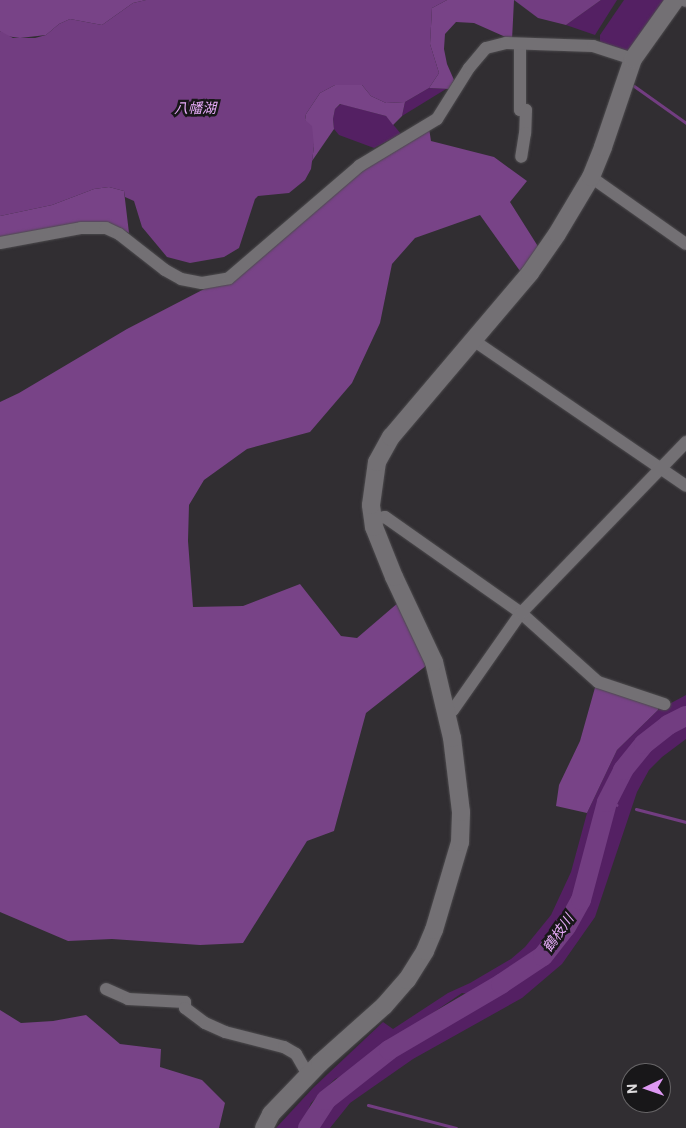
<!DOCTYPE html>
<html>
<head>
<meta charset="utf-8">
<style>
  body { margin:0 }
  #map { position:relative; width:686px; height:1128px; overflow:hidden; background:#312e32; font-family:Roboto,"Noto Sans JP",sans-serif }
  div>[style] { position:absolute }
  .green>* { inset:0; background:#542063 }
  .forest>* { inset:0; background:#784387 }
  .water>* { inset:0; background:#723d81 }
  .stream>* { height:3px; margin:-1.5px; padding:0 1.5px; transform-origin:1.5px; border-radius:1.5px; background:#723d81 }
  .river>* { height:20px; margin:-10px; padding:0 10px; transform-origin:10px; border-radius:10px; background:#723d81 }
  .roads { filter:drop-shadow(0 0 1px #4c4a4d) drop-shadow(0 0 1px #4c4a4d) }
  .minor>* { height:12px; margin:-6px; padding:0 6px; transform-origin:6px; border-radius:6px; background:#737074 }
  .secondary>* { height:18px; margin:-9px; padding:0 9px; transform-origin:9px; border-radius:9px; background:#737074 }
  span { translate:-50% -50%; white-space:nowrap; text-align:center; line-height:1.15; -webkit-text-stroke:5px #181719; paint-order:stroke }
  .water-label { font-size:14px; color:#e7acf9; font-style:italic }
  .north { position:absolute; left:621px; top:1063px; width:50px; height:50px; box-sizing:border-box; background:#181719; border:1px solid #676567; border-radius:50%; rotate:267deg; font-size:14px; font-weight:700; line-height:20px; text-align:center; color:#dddbdd }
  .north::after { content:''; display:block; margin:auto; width:18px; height:22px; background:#de98f3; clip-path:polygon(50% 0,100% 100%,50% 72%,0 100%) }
</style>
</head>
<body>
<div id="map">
  <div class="green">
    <i style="clip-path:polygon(601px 0,617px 0,595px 35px,566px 25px)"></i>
    <i style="clip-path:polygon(624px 0,667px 0,630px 51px,604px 46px,600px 42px,600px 35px)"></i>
    <i style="clip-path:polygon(429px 88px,446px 89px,402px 116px,405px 102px)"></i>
    <i style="clip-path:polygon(341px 104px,386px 116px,401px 134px,374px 148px,339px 135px,334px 129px,333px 119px,335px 109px)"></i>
    <i style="clip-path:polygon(686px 695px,686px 708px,663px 722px,644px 738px,632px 752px,607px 791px,597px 821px,583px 886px,569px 916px,554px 937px,521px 968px,476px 995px,462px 993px,352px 1068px,348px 1073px,335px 1079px,311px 1103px,301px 1128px,276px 1128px,313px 1088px,383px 1022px,393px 1029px,448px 993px,470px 983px,511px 959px,525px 947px,551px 915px,571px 872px,587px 813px,617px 750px,658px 710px)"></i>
    <i style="clip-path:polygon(686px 717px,686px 739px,662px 757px,649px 770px,637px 792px,595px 917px,562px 964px,522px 998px,413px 1059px,350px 1103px,330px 1128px,310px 1128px,334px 1097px,361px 1074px,511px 982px,542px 958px,573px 918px,584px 896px,611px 799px,623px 775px,642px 750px,666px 730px)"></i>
  </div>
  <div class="forest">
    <i style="clip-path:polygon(0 0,146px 0,133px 3px,102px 25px,70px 19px,59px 24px,46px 35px,20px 38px,6px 36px,0 31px)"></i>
    <i style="clip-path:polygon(447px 0,514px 0,512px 40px,474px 23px,456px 22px,445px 34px,444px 49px,447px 64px,454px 80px,449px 89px,429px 88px,439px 73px,430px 44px,432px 8px)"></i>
    <i style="clip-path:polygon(347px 84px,362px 85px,371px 96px,386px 103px,405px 102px,402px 116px,393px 125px,386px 116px,340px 104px,335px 109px,333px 119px,334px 129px,312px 161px,314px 146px,305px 120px,306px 114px,320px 93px,335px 85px)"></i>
    <i style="clip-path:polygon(429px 128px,431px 141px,494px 157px,527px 181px,510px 202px,539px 248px,520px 271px,480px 215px,415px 238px,392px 264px,380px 323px,352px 383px,310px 432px,247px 449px,204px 480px,189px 505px,188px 541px,193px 607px,243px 606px,300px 584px,341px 636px,357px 638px,399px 602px,427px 665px,366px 713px,334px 831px,307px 841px,243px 943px,200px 945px,112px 939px,68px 941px,0 912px,0 402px,19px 393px,127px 329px,208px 287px,372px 162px)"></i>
    <i style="clip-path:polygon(109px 187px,124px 191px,129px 233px,107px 223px,0 237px,0 216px,52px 205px,94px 189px)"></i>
    <i style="clip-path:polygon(596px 684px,659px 704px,658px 710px,617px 750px,587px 813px,556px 806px,559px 785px,580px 741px)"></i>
    <i style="clip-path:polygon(0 1010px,21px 1023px,53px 1021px,86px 1015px,120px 1044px,161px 1049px,160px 1067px,202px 1080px,225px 1103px,219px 1128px,0 1128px)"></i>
  </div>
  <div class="water">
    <i style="clip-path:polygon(146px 0,447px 0,432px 8px,430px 44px,439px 73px,429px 88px,405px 102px,386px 103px,371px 96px,362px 85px,335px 85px,320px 93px,306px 114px,305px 120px,312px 126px,314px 146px,311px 169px,305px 180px,289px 193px,258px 196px,255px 199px,239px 248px,224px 257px,190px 263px,167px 257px,142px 227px,134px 201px,125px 197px,124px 191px,109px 187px,94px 189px,52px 205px,0 216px,0 31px,13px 38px,35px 38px,46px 35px,59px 24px,70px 19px,102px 25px,133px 3px)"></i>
    <i style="clip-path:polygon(514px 0,601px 0,566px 25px,538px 18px)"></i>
  </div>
  <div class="stream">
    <i style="left:634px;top:86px;width:64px;rotate:35.4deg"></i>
    <i style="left:607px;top:802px;width:10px;rotate:17deg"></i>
    <i style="left:636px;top:809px;width:52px;rotate:14.6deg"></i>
    <i style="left:368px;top:1105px;width:91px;rotate:14.6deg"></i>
  </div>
  <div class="river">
    <i style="left:308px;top:1128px;width:33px;rotate:-57deg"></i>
    <i style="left:326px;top:1100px;width:80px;rotate:-38.4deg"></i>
    <i style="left:389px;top:1050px;width:130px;rotate:-30.5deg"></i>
    <i style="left:501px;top:984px;width:50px;rotate:-33.7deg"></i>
    <i style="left:543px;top:956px;width:37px;rotate:-52deg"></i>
    <i style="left:566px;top:927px;width:31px;rotate:-61deg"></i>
    <i style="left:581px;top:900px;width:101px;rotate:-75.1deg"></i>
    <i style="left:607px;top:802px;width:36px;rotate:-63deg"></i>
    <i style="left:623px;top:770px;width:33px;rotate:-51deg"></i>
    <i style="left:644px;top:744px;width:31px;rotate:-38deg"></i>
    <i style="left:668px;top:725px;width:20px;rotate:-27deg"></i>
  </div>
  <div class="roads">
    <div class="minor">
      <i style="left:684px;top:0;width:2px;rotate:27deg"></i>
      <i style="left:520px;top:44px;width:66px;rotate:90deg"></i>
      <i style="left:520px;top:110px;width:6px"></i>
      <i style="left:526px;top:110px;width:23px;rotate:92deg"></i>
      <i style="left:525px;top:133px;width:24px;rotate:99deg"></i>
      <i style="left:591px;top:177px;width:116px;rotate:35.2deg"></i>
      <i style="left:0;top:243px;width:82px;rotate:-10.5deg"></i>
      <i style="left:81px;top:228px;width:25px"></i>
      <i style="left:106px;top:228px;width:14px;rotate:25deg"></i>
      <i style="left:119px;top:234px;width:58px;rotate:38deg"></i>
      <i style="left:165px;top:270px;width:18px;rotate:29deg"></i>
      <i style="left:181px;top:279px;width:21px;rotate:11deg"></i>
      <i style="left:202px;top:283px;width:27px;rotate:-10deg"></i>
      <i style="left:229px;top:278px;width:172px;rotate:-40.7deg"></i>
      <i style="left:359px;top:166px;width:91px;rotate:-31.1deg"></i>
      <i style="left:437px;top:119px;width:60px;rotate:-57.9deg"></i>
      <i style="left:469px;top:68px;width:26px;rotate:-50deg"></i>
      <i style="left:486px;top:48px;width:21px;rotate:-14deg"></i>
      <i style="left:506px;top:43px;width:87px;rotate:2deg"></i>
      <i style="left:593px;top:46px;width:42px;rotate:18deg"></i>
      <i style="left:473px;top:340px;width:258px;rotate:34.4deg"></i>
      <i style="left:373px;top:519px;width:12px;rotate:-9deg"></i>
      <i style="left:385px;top:517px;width:166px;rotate:35.2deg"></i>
      <i style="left:521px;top:613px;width:103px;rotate:41.9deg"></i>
      <i style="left:598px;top:682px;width:70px;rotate:18.4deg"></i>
      <i style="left:446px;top:712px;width:7px;rotate:-16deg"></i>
      <i style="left:453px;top:710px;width:118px;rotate:-55deg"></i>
      <i style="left:521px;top:613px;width:238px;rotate:-46deg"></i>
      <i style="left:106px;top:989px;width:24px;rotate:24deg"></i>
      <i style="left:128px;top:999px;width:57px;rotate:3deg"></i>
      <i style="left:185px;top:1002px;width:6px;rotate:90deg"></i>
      <i style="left:185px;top:1008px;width:25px;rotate:37deg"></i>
      <i style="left:205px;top:1023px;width:22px;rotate:24deg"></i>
      <i style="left:225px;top:1032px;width:61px;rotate:14.3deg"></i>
      <i style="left:284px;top:1047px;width:14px;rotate:30deg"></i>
      <i style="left:296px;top:1054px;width:24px;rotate:60deg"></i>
    </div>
    <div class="secondary">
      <i style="left:264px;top:1128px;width:16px;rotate:-63deg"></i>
      <i style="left:271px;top:1114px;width:71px;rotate:-46.1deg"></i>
      <i style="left:320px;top:1063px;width:86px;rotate:-41.7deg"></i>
      <i style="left:384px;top:1006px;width:35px;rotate:-49deg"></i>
      <i style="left:407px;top:980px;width:34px;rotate:-58deg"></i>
      <i style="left:425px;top:951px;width:23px;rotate:-67deg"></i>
      <i style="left:434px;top:930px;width:92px;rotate:-73.5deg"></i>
      <i style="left:460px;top:842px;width:30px;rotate:-88deg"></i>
      <i style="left:461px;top:812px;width:75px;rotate:-96.9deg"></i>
      <i style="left:452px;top:738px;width:78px;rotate:-103.3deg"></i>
      <i style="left:434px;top:662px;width:94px;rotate:-115.2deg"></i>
      <i style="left:394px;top:577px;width:54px;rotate:-111.8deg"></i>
      <i style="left:374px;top:527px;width:22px;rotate:-98deg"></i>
      <i style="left:371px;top:505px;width:43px;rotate:-82.1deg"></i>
      <i style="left:377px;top:462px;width:29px;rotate:-61deg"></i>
      <i style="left:391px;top:437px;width:215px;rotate:-49.7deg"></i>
      <i style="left:530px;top:273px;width:47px;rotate:-55.3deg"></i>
      <i style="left:557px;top:234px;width:66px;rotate:-59.2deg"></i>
      <i style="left:591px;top:177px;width:32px;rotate:-68deg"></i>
      <i style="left:603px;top:147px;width:93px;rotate:-71.2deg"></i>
      <i style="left:633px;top:59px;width:72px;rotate:-54.6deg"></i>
    </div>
  </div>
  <div class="water-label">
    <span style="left:195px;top:108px">八幡湖</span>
    <span style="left:558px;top:933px;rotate:-55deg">鶴枝川</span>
  </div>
  <div class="north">N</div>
</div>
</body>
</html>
